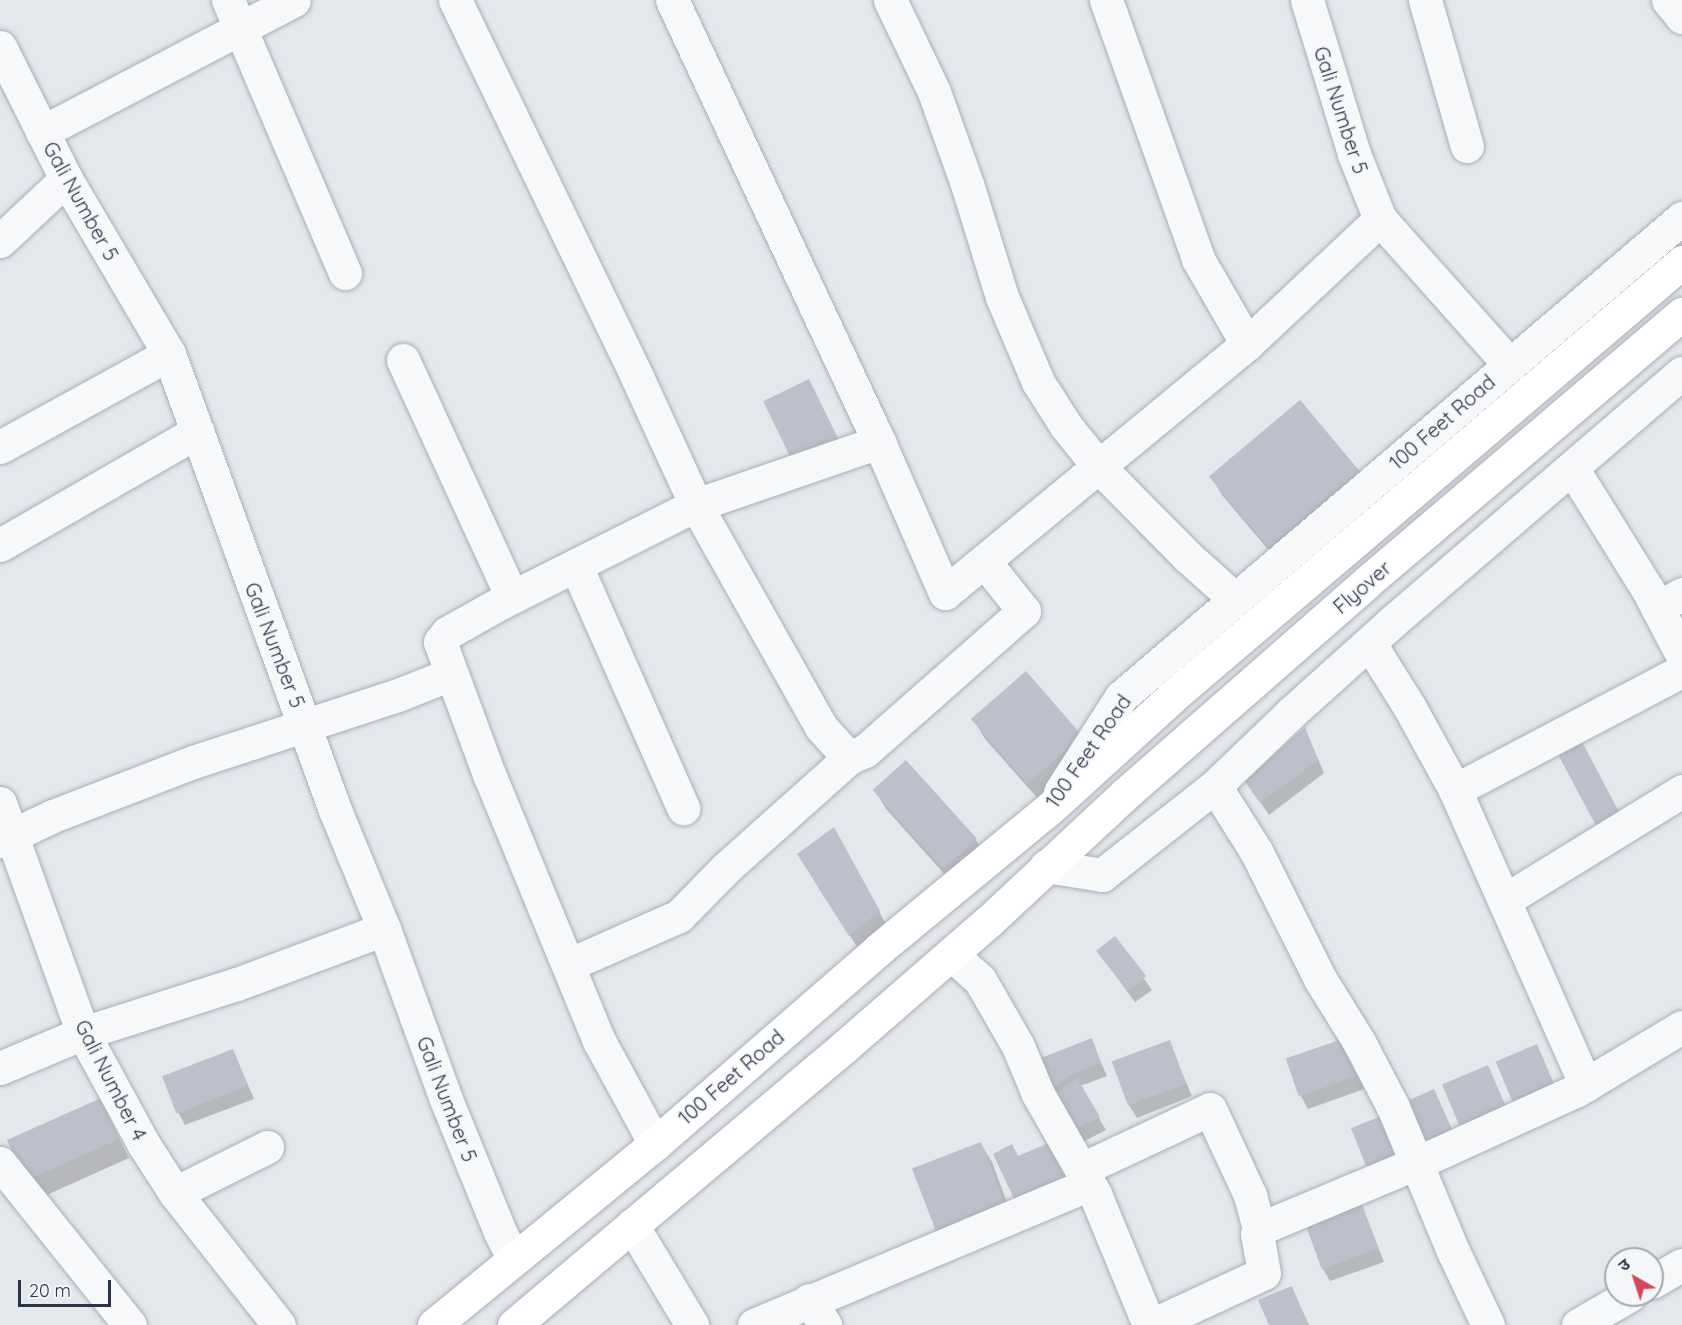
<!DOCTYPE html>
<html>
<head>
<meta charset="utf-8">
<style>
  body { margin:0 }
  #map { position:relative; width:1682px; height:1325px; overflow:hidden; background:#e4e7ec; font-family:Quicksand,"Noto Sans Devanagari",sans-serif }
  div>[style] { position:absolute }
  .shadow>* { inset:0; background:#0003; transform-origin:0 0 }
  .building>* { inset:0; background:#bbc0ca; transform-origin:0 0 }
  .roads { filter:drop-shadow(0 0 2px #a9aeb7) drop-shadow(0 0 2px #a9aeb7) }
  .minor>* { height:33px; margin:-16.5px; padding:0 16.5px; transform-origin:16.5px; border-radius:16.5px; background:#f7f8fa }
  .tertiary>* { height:33px; margin:-16.5px; padding:0 16.5px; transform-origin:16.5px; border-radius:16.5px; background:#f7f8fa }
  .secondary>* { height:33px; margin:-16.5px; padding:0 16.5px; transform-origin:16.5px; border-radius:16.5px; background:#fff }
  span { translate:-50% -50%; white-space:nowrap; text-align:center; line-height:1.15; -webkit-text-stroke:4.5px #f4f6f9; paint-order:stroke }
  .street-label { font-size:20px; color:#2b3445 }
  .north { position:absolute; left:1604px; top:1247px; width:60px; height:60px; box-sizing:border-box; background:#f4f6f9; border:2px solid #a4a8b1; border-radius:50%; rotate:321deg; font-size:16px; font-weight:700; line-height:24px; text-align:center; color:#2b3445 }
  .north::after { content:''; display:block; margin:auto; width:21px; height:27px; background:#d1495b; clip-path:polygon(50% 0,100% 100%,50% 72%,0 100%) }
  .scale { position:absolute; left:18px; top:1280px; width:93px; height:27px; box-sizing:border-box; border:3px solid #2b3445; border-top:0; padding-left:8px; font-size:18px; line-height:21px; white-space:nowrap; color:#2b3445; -webkit-text-stroke:4px #f4f6f9; paint-order:stroke }
</style>
</head>
<body>
<div id="map">
  <div class="shadow">
    <i style="clip-path:polygon(1358px 471px,1369px 490px,1281px 565px,1222px 495px,1211px 476px)"></i>
    <i style="clip-path:polygon(974px 720px,1082px 737px,1041px 802px,985px 739px)"></i>
    <i style="clip-path:polygon(1305px 729px,1324px 773px,1269px 815px,1246px 781px)"></i>
    <i style="clip-path:polygon(875px 790px,976px 840px,987px 859px,956px 887px,886px 809px)"></i>
    <i style="clip-path:polygon(833px 829px,886px 924px,858px 948px,806px 867px)"></i>
    <i style="left:1115px;top:939px;width:63px;height:21px;rotate:54deg"></i>
    <i style="clip-path:polygon(1351px 1038px,1370px 1087px,1308px 1109px,1301px 1096px)"></i>
    <i style="clip-path:polygon(1091px 1040px,1107px 1076px,1080px 1086px,1106px 1130px,1079px 1144px,1047px 1093px)"></i>
    <i style="clip-path:polygon(1169px 1042px,1192px 1096px,1137px 1118px,1129px 1105px)"></i>
    <i style="clip-path:polygon(233px 1050px,254px 1099px,185px 1125px,178px 1112px)"></i>
    <i style="clip-path:polygon(1488px 1067px,1514px 1125px,1470px 1144px)"></i>
    <i style="clip-path:polygon(100px 1100px,129px 1158px,38px 1199px,27px 1180px)"></i>
    <i style="clip-path:polygon(981px 1144px,992px 1162px,1017px 1229px,916px 1174px)"></i>
    <i style="clip-path:polygon(1359px 1198px,1384px 1262px,1330px 1281px,1323px 1269px)"></i>
    <i style="clip-path:polygon(1292px 1288px,1309px 1325px,1270px 1325px)"></i>
  </div>
  <div class="building">
    <i style="left:809px;top:379px;width:71px;height:51px;rotate:64deg"></i>
    <i style="left:1300px;top:400px;width:93px;height:119px;rotate:50deg"></i>
    <i style="left:1026px;top:671px;width:86px;height:73px;rotate:49deg"></i>
    <i style="clip-path:polygon(1305px 727px,1318px 760px,1260px 803px,1244px 780px)"></i>
    <i style="left:1582px;top:742px;width:80px;height:27px;rotate:62deg"></i>
    <i style="left:906px;top:760px;width:106px;height:45px;rotate:48deg"></i>
    <i style="clip-path:polygon(834px 827px,880px 911px,849px 936px,797px 854px)"></i>
    <i style="left:1115px;top:936px;width:51px;height:24px;rotate:52deg"></i>
    <i style="left:1351px;top:1036px;width:40px;height:69px;rotate:71deg"></i>
    <i style="clip-path:polygon(1092px 1038px,1101px 1063px,1072px 1074px,1046px 1094px,1031px 1062px)"></i>
    <i style="left:1170px;top:1040px;width:47px;height:62px;rotate:70deg"></i>
    <i style="left:1537px;top:1044px;width:56px;height:45px;rotate:67deg"></i>
    <i style="left:233px;top:1049px;width:40px;height:76px;rotate:69deg"></i>
    <i style="left:1488px;top:1065px;width:51px;height:50px;rotate:67deg"></i>
    <i style="clip-path:polygon(1077px 1078px,1100px 1117px,1070px 1132px,1052px 1096px)"></i>
    <i style="left:1434px;top:1089px;width:51px;height:32px;rotate:66deg"></i>
    <i style="left:101px;top:1098px;width:45px;height:103px;rotate:66deg"></i>
    <i style="left:1389px;top:1113px;width:51px;height:41px;rotate:68deg"></i>
    <i style="clip-path:polygon(1056px 1140px,1081px 1178px,1017px 1205px,993px 1154px,1012px 1144px,1018px 1156px)"></i>
    <i style="left:981px;top:1142px;width:73px;height:74px;rotate:69deg"></i>
    <i style="left:1359px;top:1196px;width:56px;height:60px;rotate:70deg"></i>
    <i style="clip-path:polygon(1292px 1286px,1308px 1325px,1269px 1325px,1258px 1300px)"></i>
  </div>
  <div class="roads">
    <div class="minor">
      <i style="left:228px;top:0;width:297px;rotate:66.8deg"></i>
      <i style="left:455px;top:0;width:419px;rotate:64.2deg"></i>
      <i style="left:637px;top:377px;width:141px;rotate:65.3deg"></i>
      <i style="left:696px;top:505px;width:255px;rotate:60.6deg"></i>
      <i style="left:821px;top:727px;width:42px;rotate:47.9deg"></i>
      <i style="left:849px;top:758px;width:17px;rotate:-24deg"></i>
      <i style="left:865px;top:751px;width:212px;rotate:-41.4deg"></i>
      <i style="left:1024px;top:611px;width:64px;rotate:-128.7deg"></i>
      <i style="left:672px;top:0;width:488px;rotate:64.9deg"></i>
      <i style="left:879px;top:442px;width:165px;rotate:66.4deg"></i>
      <i style="left:945px;top:593px;width:391px;rotate:-39.5deg"></i>
      <i style="left:1247px;top:344px;width:183px;rotate:-43.2deg"></i>
      <i style="left:890px;top:0;width:102px;rotate:64.4deg"></i>
      <i style="left:934px;top:92px;width:98px;rotate:70.3deg"></i>
      <i style="left:967px;top:184px;width:118px;rotate:72.8deg"></i>
      <i style="left:1002px;top:297px;width:92px;rotate:67deg"></i>
      <i style="left:1038px;top:382px;width:52px;rotate:57.5deg"></i>
      <i style="left:1066px;top:426px;width:53px;rotate:51.2deg"></i>
      <i style="left:1099px;top:467px;width:127px;rotate:45.3deg"></i>
      <i style="left:1188px;top:557px;width:63px;rotate:41.8deg"></i>
      <i style="left:1106px;top:0;width:275px;rotate:70.4deg"></i>
      <i style="left:1198px;top:259px;width:98px;rotate:60deg"></i>
      <i style="left:1307px;top:0;width:161px;rotate:73deg"></i>
      <i style="left:1354px;top:154px;width:70px;rotate:68.2deg"></i>
      <i style="left:1380px;top:219px;width:194px;rotate:48.3deg"></i>
      <i style="left:1425px;top:0;width:152px;rotate:74deg"></i>
      <i style="left:1668px;top:0;width:22px;rotate:51deg"></i>
      <i style="left:0;top:47px;width:148px;rotate:63.4deg"></i>
      <i style="left:66px;top:179px;width:203px;rotate:59.5deg"></i>
      <i style="left:169px;top:354px;width:485px;rotate:70deg"></i>
      <i style="left:335px;top:810px;width:129px;rotate:67.6deg"></i>
      <i style="left:384px;top:929px;width:179px;rotate:70deg"></i>
      <i style="left:445px;top:1097px;width:146px;rotate:67.8deg"></i>
      <i style="left:500px;top:1232px;width:30px;rotate:63deg"></i>
      <i style="left:42px;top:132px;width:284px;rotate:-27.6deg"></i>
      <i style="left:0;top:241px;width:91px;rotate:-43.2deg"></i>
      <i style="left:403px;top:360px;width:261px;rotate:65.3deg"></i>
      <i style="left:0;top:447px;width:193px;rotate:-28.8deg"></i>
      <i style="left:1572px;top:468px;width:144px;rotate:58.1deg"></i>
      <i style="left:1648px;top:590px;width:73px;rotate:62.4deg"></i>
      <i style="left:0;top:545px;width:228px;rotate:-29.9deg"></i>
      <i style="left:576px;top:566px;width:265px;rotate:66.1deg"></i>
      <i style="left:1657px;top:608px;width:29px;rotate:-29deg"></i>
      <i style="left:1370px;top:644px;width:75px;rotate:58deg"></i>
      <i style="left:1410px;top:708px;width:94px;rotate:61.2deg"></i>
      <i style="left:1455px;top:790px;width:323px;rotate:66.1deg"></i>
      <i style="left:1215px;top:786px;width:77px;rotate:57.8deg"></i>
      <i style="left:1256px;top:851px;width:143px;rotate:63.4deg"></i>
      <i style="left:1320px;top:979px;width:74px;rotate:58.2deg"></i>
      <i style="left:1359px;top:1042px;width:73px;rotate:62.4deg"></i>
      <i style="left:1393px;top:1107px;width:156px;rotate:67.4deg"></i>
      <i style="left:1453px;top:1251px;width:82px;rotate:64.7deg"></i>
      <i style="left:1455px;top:790px;width:256px;rotate:-27.7deg"></i>
      <i style="left:0;top:803px;width:245px;rotate:70.2deg"></i>
      <i style="left:83px;top:1033px;width:128px;rotate:61.4deg"></i>
      <i style="left:144px;top:1145px;width:57px;rotate:57.1deg"></i>
      <i style="left:175px;top:1193px;width:168px;rotate:51.8deg"></i>
      <i style="left:0;top:841px;width:59px;rotate:-25.3deg"></i>
      <i style="left:53px;top:816px;width:150px;rotate:-21.1deg"></i>
      <i style="left:193px;top:762px;width:216px;rotate:-18.1deg"></i>
      <i style="left:398px;top:695px;width:57px;rotate:-21.6deg"></i>
      <i style="left:1505px;top:900px;width:208px;rotate:-31.6deg"></i>
      <i style="left:951px;top:954px;width:39px;rotate:42deg"></i>
      <i style="left:980px;top:980px;width:76px;rotate:60.1deg"></i>
      <i style="left:1018px;top:1046px;width:52px;rotate:67.4deg"></i>
      <i style="left:1038px;top:1094px;width:115px;rotate:60.3deg"></i>
      <i style="left:1095px;top:1194px;width:142px;rotate:67.6deg"></i>
      <i style="left:568px;top:965px;width:121px;rotate:-23.8deg"></i>
      <i style="left:679px;top:916px;width:67px;rotate:-45.6deg"></i>
      <i style="left:726px;top:868px;width:165px;rotate:-41.8deg"></i>
      <i style="left:0;top:1068px;width:90px;rotate:-22.9deg"></i>
      <i style="left:83px;top:1033px;width:162px;rotate:-17.7deg"></i>
      <i style="left:237px;top:984px;width:157px;rotate:-20.5deg"></i>
      <i style="left:655px;top:1144px;width:117px;rotate:-118.5deg"></i>
      <i style="left:599px;top:1041px;width:286px;rotate:-112.4deg"></i>
      <i style="left:490px;top:777px;width:144px;rotate:-110.3deg"></i>
      <i style="left:440px;top:642px;width:11px;rotate:-52deg"></i>
      <i style="left:447px;top:633px;width:65px;rotate:-29.3deg"></i>
      <i style="left:504px;top:601px;width:215px;rotate:-26.6deg"></i>
      <i style="left:696px;top:505px;width:194px;rotate:-19deg"></i>
      <i style="left:0;top:1163px;width:208px;rotate:51.3deg"></i>
      <i style="left:1082px;top:1169px;width:141px;rotate:-25.1deg"></i>
      <i style="left:1210px;top:1109px;width:95px;rotate:65.1deg"></i>
      <i style="left:1250px;top:1195px;width:35px;rotate:75deg"></i>
      <i style="left:175px;top:1193px;width:103px;rotate:-26.6deg"></i>
      <i style="left:632px;top:1225px;width:117px;rotate:59deg"></i>
      <i style="left:1652px;top:1282px;width:34px;rotate:-30deg"></i>
      <i style="left:809px;top:1300px;width:30px;rotate:57deg"></i>
      <i style="left:754px;top:1325px;width:364px;rotate:-22.8deg"></i>
      <i style="left:1152px;top:1325px;width:123px;rotate:-24.9deg"></i>
      <i style="left:1264px;top:1273px;width:40px;rotate:-100deg"></i>
      <i style="left:1257px;top:1234px;width:5px;rotate:-68deg"></i>
      <i style="left:1259px;top:1229px;width:171px;rotate:-22.7deg"></i>
      <i style="left:1417px;top:1163px;width:176px;rotate:-24.5deg"></i>
      <i style="left:1577px;top:1090px;width:122px;rotate:-31deg"></i>
      <i style="left:1578px;top:1325px;width:60px;rotate:-30deg"></i>
    </div>
    <div class="tertiary">
      <i style="left:1060px;top:792px;width:113px;rotate:-57.3deg"></i>
      <i style="left:1121px;top:697px;width:738px;rotate:-40.49deg"></i>
      <i style="left:1046px;top:866px;width:57px;rotate:9.1deg"></i>
      <i style="left:1102px;top:875px;width:144px;rotate:-38.2deg"></i>
      <i style="left:1215px;top:786px;width:105px;rotate:-43.8deg"></i>
      <i style="left:1291px;top:713px;width:136px;rotate:-42deg"></i>
      <i style="left:1392px;top:622px;width:382px;rotate:-40.7deg"></i>
    </div>
    <div class="secondary">
      <i style="left:434px;top:1325px;width:286px;rotate:-39.3deg"></i>
      <i style="left:655px;top:1144px;width:297px;rotate:-41deg"></i>
      <i style="left:879px;top:949px;width:220px;rotate:-39.5deg"></i>
      <i style="left:1049px;top:809px;width:168px;rotate:-42.3deg"></i>
      <i style="left:1173px;top:696px;width:669px;rotate:-40.45deg"></i>
      <i style="left:514px;top:1325px;width:431px;rotate:-40.1deg"></i>
      <i style="left:844px;top:1047px;width:192px;rotate:-41deg"></i>
      <i style="left:989px;top:921px;width:185px;rotate:-43deg"></i>
      <i style="left:1124px;top:795px;width:323px;rotate:-41.2deg"></i>
      <i style="left:1367px;top:582px;width:414px;rotate:-40.4deg"></i>
    </div>
  </div>
  <div class="street-label">
    <span style="left:1341px;top:110px;rotate:72deg">Gali Number 5</span>
    <span style="left:81px;top:201px;rotate:61deg">Gali Number 5</span>
    <span style="left:1442px;top:422px;rotate:-41deg">100 Feet Road</span>
    <span style="left:1362px;top:587px;rotate:-41deg">Flyover</span>
    <span style="left:275px;top:645px;rotate:69deg">Gali Number 5</span>
    <span style="left:1088px;top:751px;rotate:-55deg">100 Feet Road</span>
    <span style="left:731px;top:1077px;rotate:-41deg">100 Feet Road</span>
    <span style="left:111px;top:1080px;rotate:63deg">Gali Number 4</span>
    <span style="left:447px;top:1099px;rotate:69deg">Gali Number 5</span>
  </div>
  <div class="north">उ</div>
  <div class="scale">20 m</div>
</div>
</body>
</html>
